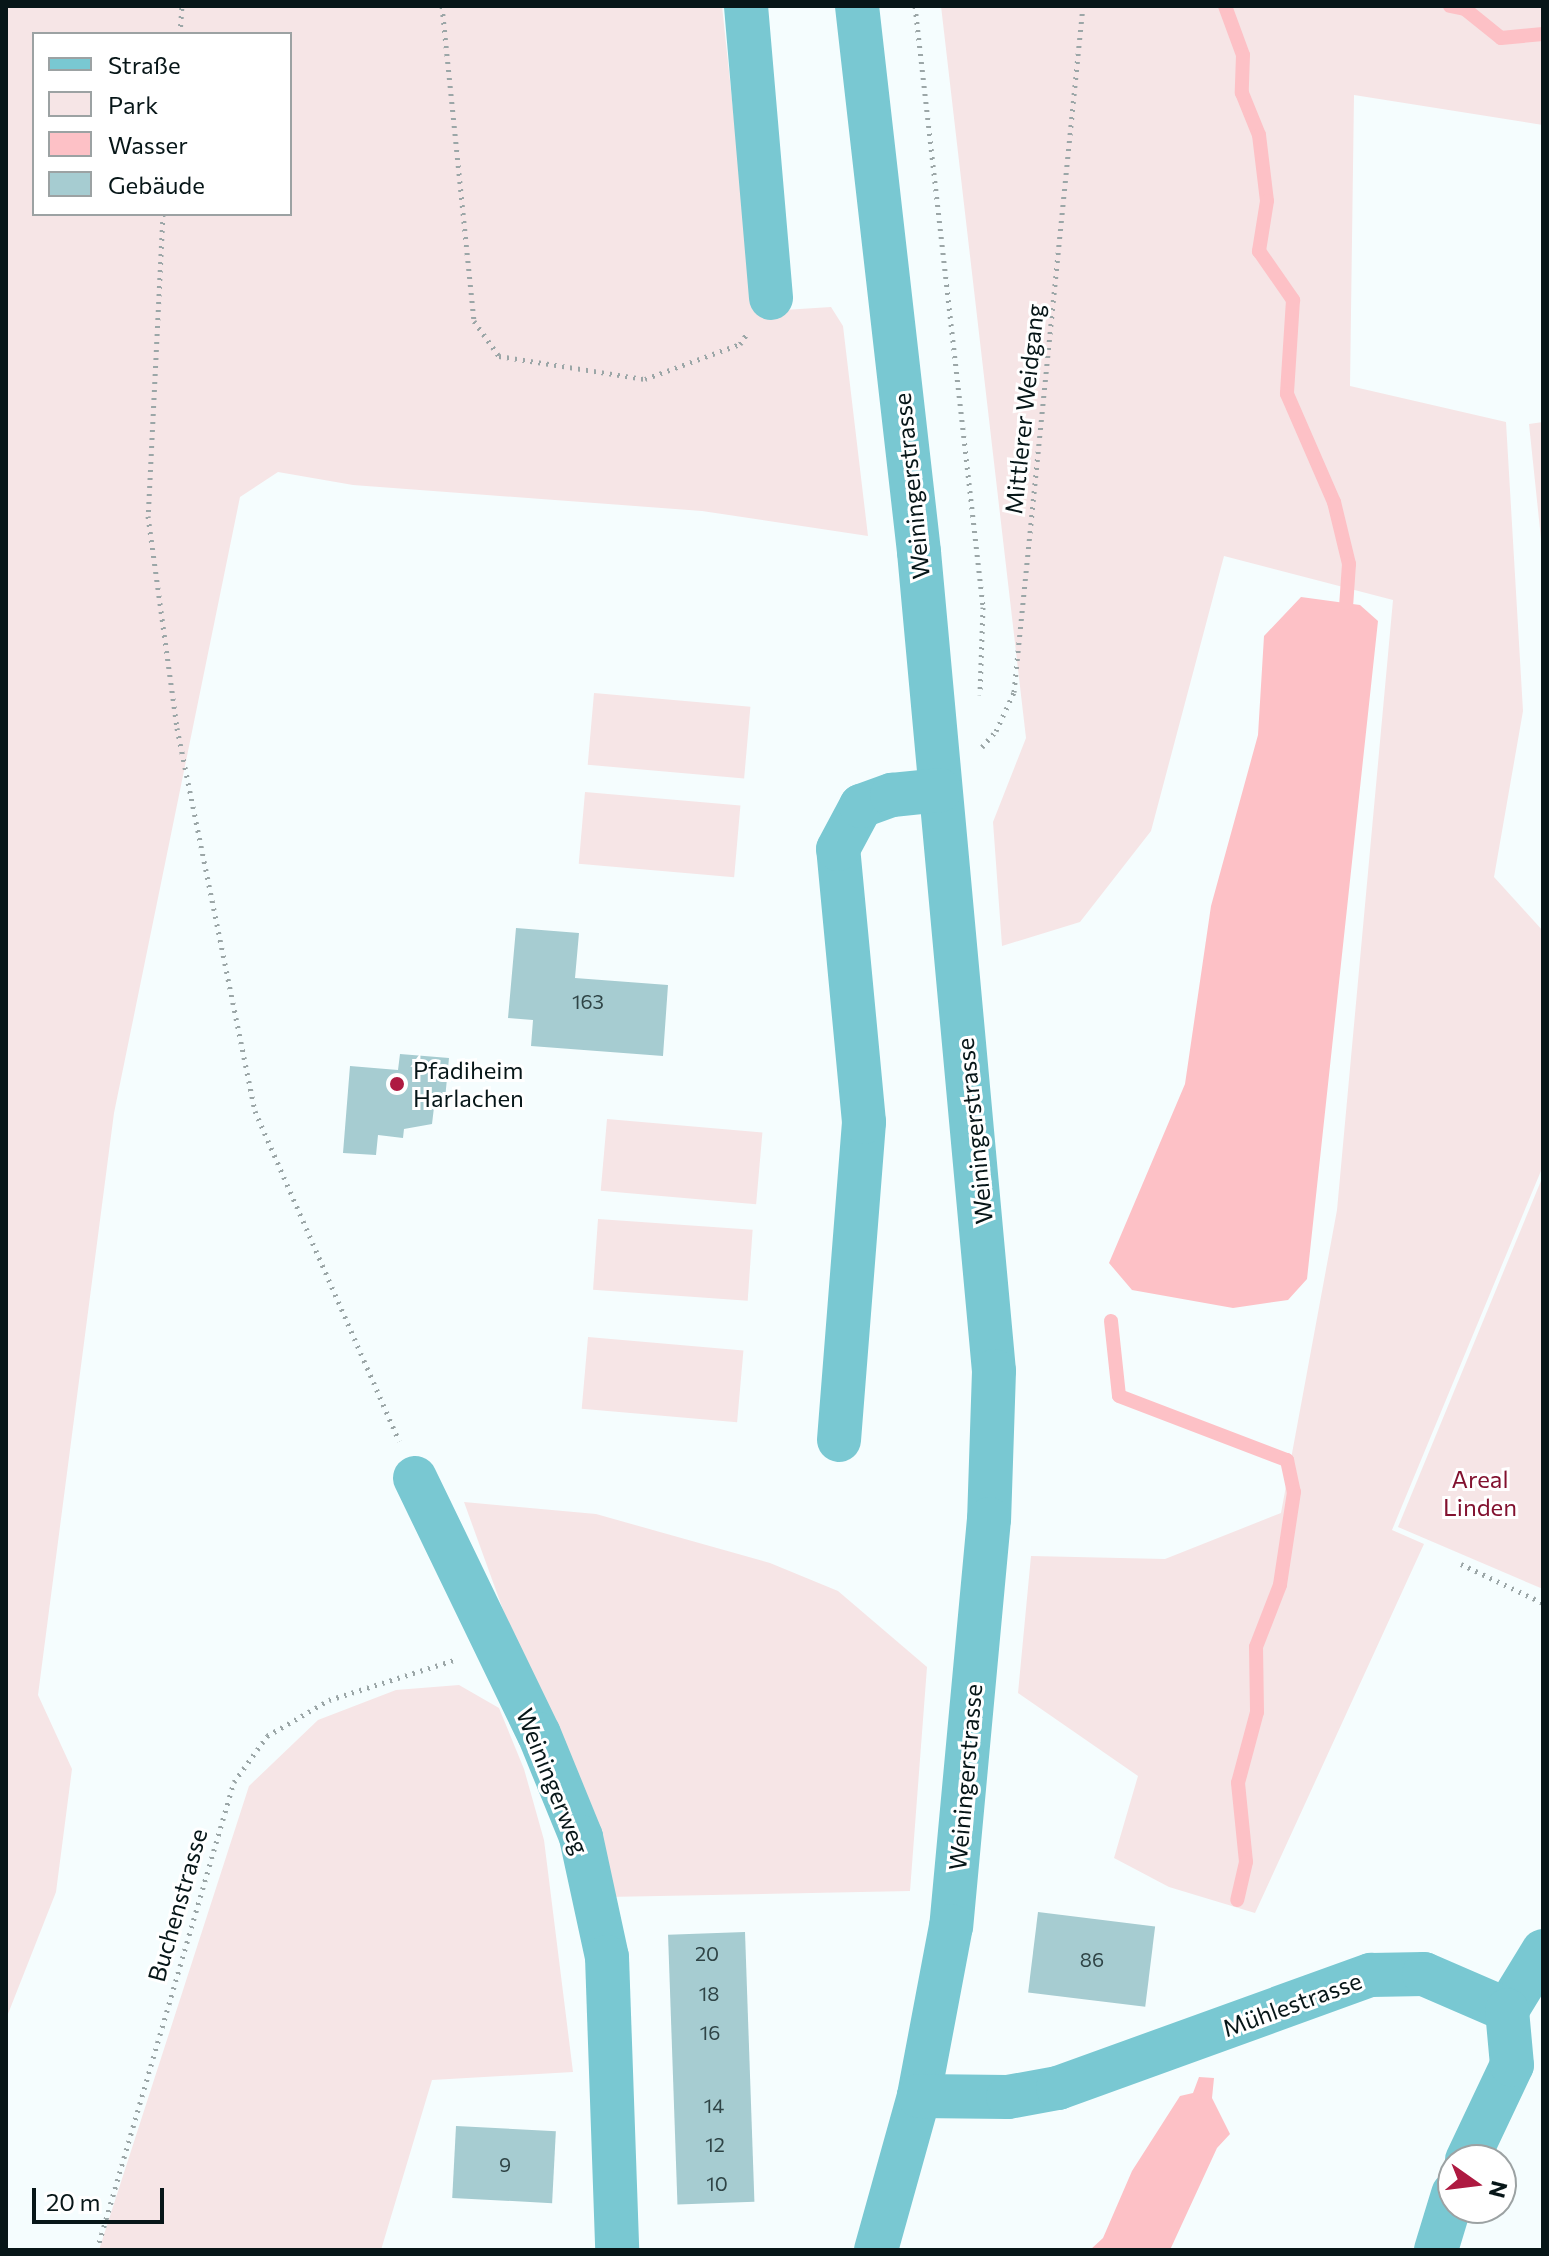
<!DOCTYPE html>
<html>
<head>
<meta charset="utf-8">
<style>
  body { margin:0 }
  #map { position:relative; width:1549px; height:2256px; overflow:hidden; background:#f5fdfe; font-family:Commissioner,sans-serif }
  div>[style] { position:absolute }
  .green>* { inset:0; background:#f6e5e6; transform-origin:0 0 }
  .water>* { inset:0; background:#fdc1c6 }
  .stream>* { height:14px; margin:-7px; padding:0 7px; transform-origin:7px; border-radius:7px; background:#fdc1c6 }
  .building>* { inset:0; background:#a6ccd1; transform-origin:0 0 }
  .path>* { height:5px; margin-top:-2.5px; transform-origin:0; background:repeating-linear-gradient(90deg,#9ba6a7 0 2px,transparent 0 8px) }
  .minor>* { height:44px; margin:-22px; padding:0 22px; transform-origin:22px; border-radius:22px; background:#79c8d2 }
  .dots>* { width:22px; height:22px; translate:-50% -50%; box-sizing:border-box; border:4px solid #fff; border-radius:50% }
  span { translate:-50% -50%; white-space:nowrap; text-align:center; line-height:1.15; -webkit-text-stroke:6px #fff; paint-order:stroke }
  .number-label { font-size:20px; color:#2f4446 }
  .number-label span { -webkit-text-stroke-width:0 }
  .street-label { font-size:24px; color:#071618 }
  .poi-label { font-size:24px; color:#071618 }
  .left { translate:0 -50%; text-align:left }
  .park-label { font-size:24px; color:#82112f }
  .frame { position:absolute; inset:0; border:8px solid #071618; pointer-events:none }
  .legend { position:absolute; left:32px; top:32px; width:260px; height:184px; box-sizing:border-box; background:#fff; border:2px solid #9ca2a3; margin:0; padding:10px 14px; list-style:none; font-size:24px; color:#071618 }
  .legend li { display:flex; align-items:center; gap:16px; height:40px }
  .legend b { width:40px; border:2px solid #9ca2a3 }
  .north { position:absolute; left:1437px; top:2144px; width:80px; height:80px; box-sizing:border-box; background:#fff; border:2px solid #9ca2a3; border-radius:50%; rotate:104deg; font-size:22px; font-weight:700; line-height:32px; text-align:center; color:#071618 }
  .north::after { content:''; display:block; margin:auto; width:28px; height:36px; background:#ae1a41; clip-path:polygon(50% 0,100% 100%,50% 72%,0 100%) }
  .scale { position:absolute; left:32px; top:2188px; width:132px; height:36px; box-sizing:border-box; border:4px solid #071618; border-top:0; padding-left:10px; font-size:24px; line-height:28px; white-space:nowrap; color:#071618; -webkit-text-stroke:6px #fff; paint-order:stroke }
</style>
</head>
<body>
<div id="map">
  <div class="green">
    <i style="clip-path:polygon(evenodd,6px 6px,722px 6px,754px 305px,784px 310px,831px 307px,843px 326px,868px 536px,702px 511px,353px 485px,278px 472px,240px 497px,114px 1113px,38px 1695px,72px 1769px,56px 1892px,6px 2019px,6px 6px,34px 34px,290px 34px,290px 214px,34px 214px,34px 34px)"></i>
    <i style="clip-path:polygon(941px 6px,1543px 6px,1543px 125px,1354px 95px,1350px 386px,1506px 422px,1523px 711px,1494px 877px,1543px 931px,1543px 1166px,1392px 1530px,1424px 1544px,1255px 1913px,1169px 1887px,1114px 1858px,1138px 1776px,1018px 1693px,1031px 1556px,1165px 1559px,1281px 1513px,1337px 1210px,1393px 600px,1224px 556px,1151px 831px,1080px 922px,1002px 946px,993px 822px,1026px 738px)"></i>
    <i style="clip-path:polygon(1543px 422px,1543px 558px,1529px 424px)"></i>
    <i style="left:594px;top:693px;width:157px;height:72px;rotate:5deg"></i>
    <i style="left:585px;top:792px;width:156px;height:72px;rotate:5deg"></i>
    <i style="left:607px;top:1119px;width:156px;height:72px;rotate:5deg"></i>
    <i style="clip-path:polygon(1543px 1176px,1543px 1589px,1398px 1527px)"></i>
    <i style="left:598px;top:1219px;width:155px;height:71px;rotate:4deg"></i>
    <i style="left:588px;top:1337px;width:156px;height:72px;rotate:5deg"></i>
    <i style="clip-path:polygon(464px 1502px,596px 1514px,770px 1563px,838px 1591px,927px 1667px,910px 1891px,607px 1897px)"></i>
    <i style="clip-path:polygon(459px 1685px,499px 1708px,524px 1769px,544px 1840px,573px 2072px,432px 2080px,381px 2250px,99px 2250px,249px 1786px,318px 1720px,396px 1690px)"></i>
  </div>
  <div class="water">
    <i style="clip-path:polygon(1301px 597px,1360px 605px,1378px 621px,1307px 1279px,1288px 1300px,1233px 1308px,1132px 1290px,1109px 1263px,1185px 1084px,1211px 906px,1258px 735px,1264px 636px)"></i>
    <i style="clip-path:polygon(1199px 2077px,1214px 2078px,1212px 2098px,1230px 2134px,1217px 2148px,1170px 2250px,1090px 2250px,1103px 2238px,1132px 2171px,1180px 2096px,1193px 2093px)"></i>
  </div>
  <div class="stream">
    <i style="left:1225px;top:6px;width:52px;rotate:69.8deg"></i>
    <i style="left:1243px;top:55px;width:38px;rotate:92deg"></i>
    <i style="left:1242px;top:93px;width:45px;rotate:68deg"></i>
    <i style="left:1259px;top:135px;width:66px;rotate:83.1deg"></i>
    <i style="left:1267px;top:201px;width:51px;rotate:99.1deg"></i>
    <i style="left:1259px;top:251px;width:60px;rotate:55.2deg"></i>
    <i style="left:1293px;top:300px;width:94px;rotate:93.7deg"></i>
    <i style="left:1287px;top:394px;width:118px;rotate:66.5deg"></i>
    <i style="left:1334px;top:502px;width:64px;rotate:76.4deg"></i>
    <i style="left:1349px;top:564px;width:39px;rotate:94deg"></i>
    <i style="left:1450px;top:6px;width:15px;rotate:11deg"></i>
    <i style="left:1465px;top:9px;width:46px;rotate:38.9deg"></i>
    <i style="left:1501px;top:38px;width:42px;rotate:-5.4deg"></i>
    <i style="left:1111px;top:1321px;width:75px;rotate:83.9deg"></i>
    <i style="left:1119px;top:1396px;width:180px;rotate:20.9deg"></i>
    <i style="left:1287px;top:1460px;width:33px;rotate:78deg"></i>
    <i style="left:1294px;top:1492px;width:94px;rotate:98.6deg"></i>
    <i style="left:1280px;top:1585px;width:66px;rotate:111.2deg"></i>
    <i style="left:1256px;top:1647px;width:65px;rotate:89.1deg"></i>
    <i style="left:1257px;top:1712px;width:73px;rotate:105deg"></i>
    <i style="left:1238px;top:1783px;width:79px;rotate:84.2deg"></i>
    <i style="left:1246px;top:1862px;width:39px;rotate:103deg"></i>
  </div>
  <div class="building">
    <i style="clip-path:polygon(516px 928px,579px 933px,575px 978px,668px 985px,663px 1056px,531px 1046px,533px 1020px,508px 1018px)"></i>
    <i style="clip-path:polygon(400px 1054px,449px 1058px,445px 1099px,435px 1099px,432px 1124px,404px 1129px,403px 1138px,378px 1135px,376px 1155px,343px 1153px,350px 1066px,398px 1070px)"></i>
    <i style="left:1038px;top:1912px;width:118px;height:81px;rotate:7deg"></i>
    <i style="left:745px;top:1932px;width:270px;height:77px;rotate:88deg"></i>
    <i style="left:456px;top:2126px;width:100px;height:72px;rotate:3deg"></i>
  </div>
  <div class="path">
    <i style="left:442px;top:6px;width:317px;rotate:84.2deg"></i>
    <i style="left:474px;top:321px;width:43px;rotate:54.5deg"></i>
    <i style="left:499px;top:356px;width:148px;rotate:9deg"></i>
    <i style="left:645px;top:379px;width:101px;rotate:-20.2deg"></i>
    <i style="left:740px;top:344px;width:14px;rotate:-56deg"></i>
    <i style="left:915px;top:6px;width:605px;rotate:83.54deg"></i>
    <i style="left:983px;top:607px;width:88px;rotate:92deg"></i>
    <i style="left:180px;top:34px;width:28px;rotate:-86deg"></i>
    <i style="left:163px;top:214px;width:302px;rotate:92.8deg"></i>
    <i style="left:148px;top:516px;width:214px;rotate:82.2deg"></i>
    <i style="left:177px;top:728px;width:391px;rotate:78.5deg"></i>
    <i style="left:255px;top:1111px;width:360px;rotate:66.4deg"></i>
    <i style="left:982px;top:747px;width:21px;rotate:-49deg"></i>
    <i style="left:996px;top:731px;width:43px;rotate:-65.2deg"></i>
    <i style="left:1014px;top:692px;width:689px;rotate:-84.26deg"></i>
    <i style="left:1461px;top:1564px;width:91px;rotate:25.4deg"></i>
    <i style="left:97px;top:2250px;width:488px;rotate:-73.7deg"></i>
    <i style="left:234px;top:1782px;width:57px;rotate:-54.3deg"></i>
    <i style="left:267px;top:1736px;width:72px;rotate:-30.1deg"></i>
    <i style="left:329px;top:1700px;width:131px;rotate:-17.7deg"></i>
  </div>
  <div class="minor">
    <i style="left:746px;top:6px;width:293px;rotate:85.1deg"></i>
    <i style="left:857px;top:6px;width:550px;rotate:83.52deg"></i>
    <i style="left:919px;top:552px;width:822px;rotate:84.77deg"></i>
    <i style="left:994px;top:1371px;width:148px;rotate:91.9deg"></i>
    <i style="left:989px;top:1519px;width:409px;rotate:95.3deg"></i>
    <i style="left:951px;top:1926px;width:173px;rotate:100.7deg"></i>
    <i style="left:919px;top:2096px;width:160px;rotate:105.6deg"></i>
    <i style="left:839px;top:1440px;width:319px;rotate:-85.5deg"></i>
    <i style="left:864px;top:1122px;width:274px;rotate:-95.4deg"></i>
    <i style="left:838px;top:849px;width:49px;rotate:-61.9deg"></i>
    <i style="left:861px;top:806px;width:33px;rotate:-20deg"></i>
    <i style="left:892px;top:795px;width:48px;rotate:-5.9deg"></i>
    <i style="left:415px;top:1478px;width:284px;rotate:64.2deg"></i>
    <i style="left:539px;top:1734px;width:111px;rotate:67.8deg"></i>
    <i style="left:581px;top:1837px;width:123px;rotate:77.8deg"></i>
    <i style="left:607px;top:1957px;width:293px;rotate:88deg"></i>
    <i style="left:1507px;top:2010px;width:69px;rotate:-58.6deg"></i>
    <i style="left:919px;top:2096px;width:89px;rotate:0.6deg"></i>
    <i style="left:1008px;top:2097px;width:51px;rotate:-10.2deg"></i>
    <i style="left:1058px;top:2088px;width:333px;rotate:-19.9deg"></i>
    <i style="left:1371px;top:1975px;width:53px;rotate:-1.1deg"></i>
    <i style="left:1424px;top:1974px;width:90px;rotate:23.4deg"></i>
    <i style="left:1467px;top:2160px;width:105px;rotate:-64.7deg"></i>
    <i style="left:1512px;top:2065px;width:55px;rotate:-95.2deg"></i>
    <i style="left:1436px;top:2250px;width:59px;rotate:-73.1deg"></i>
  </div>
  <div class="dots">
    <i style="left:397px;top:1084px;background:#ae1a41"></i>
  </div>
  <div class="number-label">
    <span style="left:588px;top:1001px">163</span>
    <span style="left:707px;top:1953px">20</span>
    <span style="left:1092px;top:1959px">86</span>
    <span style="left:709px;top:1993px">18</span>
    <span style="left:710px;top:2032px">16</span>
    <span style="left:714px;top:2105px">14</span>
    <span style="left:715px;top:2144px">12</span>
    <span style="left:505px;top:2164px">9</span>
    <span style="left:717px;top:2183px">10</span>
  </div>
  <div class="street-label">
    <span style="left:1024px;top:409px;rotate:-84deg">Mittlerer Weidgang</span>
    <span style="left:911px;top:486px;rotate:-96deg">Weiningerstrasse</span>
    <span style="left:974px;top:1131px;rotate:-96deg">Weiningerstrasse</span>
    <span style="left:965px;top:1777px;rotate:-85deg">Weiningerstrasse</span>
    <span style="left:553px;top:1781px;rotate:68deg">Weiningerweg</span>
    <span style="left:177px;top:1905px;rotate:-74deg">Buchenstrasse</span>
    <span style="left:1292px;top:2004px;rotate:-20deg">Mühlestrasse</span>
  </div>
  <div class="poi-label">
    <span class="left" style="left:413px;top:1084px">Pfadiheim<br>Harlachen</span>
  </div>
  <div class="park-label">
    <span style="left:1480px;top:1493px">Areal<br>Linden</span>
  </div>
  <div class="frame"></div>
  <ul class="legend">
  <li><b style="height:10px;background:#79c8d2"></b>Straße</li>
  <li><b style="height:22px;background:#f6e5e6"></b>Park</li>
  <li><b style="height:22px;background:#fdc1c6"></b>Wasser</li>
  <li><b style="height:22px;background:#a6ccd1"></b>Gebäude</li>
  </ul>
  <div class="north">N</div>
  <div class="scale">20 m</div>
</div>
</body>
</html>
